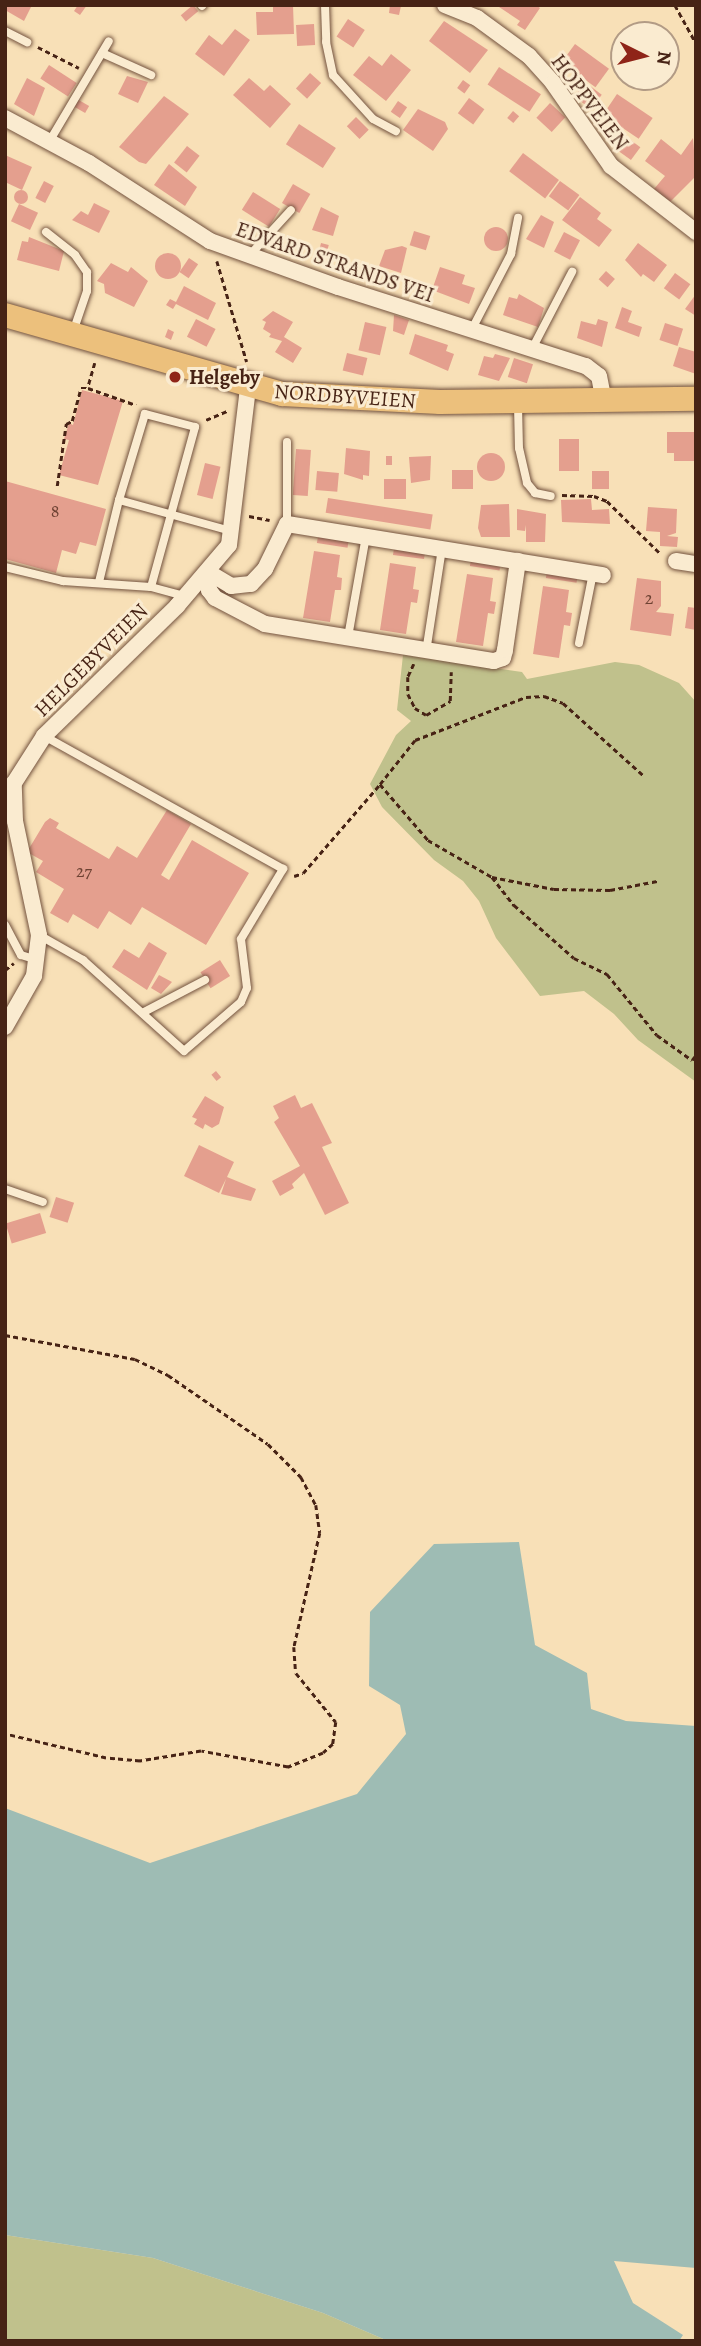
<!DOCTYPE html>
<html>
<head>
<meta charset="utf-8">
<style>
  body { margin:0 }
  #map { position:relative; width:701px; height:2346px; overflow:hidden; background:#f8e0b7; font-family:Alegreya,serif }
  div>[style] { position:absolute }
  .green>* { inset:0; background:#c0c18c }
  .water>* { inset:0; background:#9ebcb4 }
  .building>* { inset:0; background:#e49f8e; transform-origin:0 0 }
  .round { border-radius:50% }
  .path>* { height:2.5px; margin-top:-1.25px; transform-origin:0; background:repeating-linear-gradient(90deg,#472315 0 5px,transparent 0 8.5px) }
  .roads { filter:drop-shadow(0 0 2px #73523e) drop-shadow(0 0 2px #73523e) }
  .lane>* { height:8px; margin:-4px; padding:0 4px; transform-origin:4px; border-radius:4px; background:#faebd0 }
  .street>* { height:16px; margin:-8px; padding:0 8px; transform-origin:8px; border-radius:8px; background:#faebd0 }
  .primary>* { height:24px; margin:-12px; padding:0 12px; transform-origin:12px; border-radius:12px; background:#ecc07c }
  .dots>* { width:19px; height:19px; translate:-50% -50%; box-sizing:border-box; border:4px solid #faebd0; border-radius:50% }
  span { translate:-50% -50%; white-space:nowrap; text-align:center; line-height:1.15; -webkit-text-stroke:6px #faebd0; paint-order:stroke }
  .number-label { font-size:18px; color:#6e4233 }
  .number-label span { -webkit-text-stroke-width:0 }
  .street-label { font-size:21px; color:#472315 }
  .poi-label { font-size:21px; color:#472315; font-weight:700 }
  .left { translate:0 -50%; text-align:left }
  .frame { position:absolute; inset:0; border:7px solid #472315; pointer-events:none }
  .north { position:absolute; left:610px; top:21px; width:70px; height:70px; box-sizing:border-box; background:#faebd0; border:2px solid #b29b85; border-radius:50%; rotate:96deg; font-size:19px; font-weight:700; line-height:28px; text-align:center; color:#472315 }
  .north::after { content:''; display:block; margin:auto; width:24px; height:32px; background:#8f2418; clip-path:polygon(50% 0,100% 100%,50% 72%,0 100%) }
</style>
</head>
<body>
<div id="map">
  <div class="green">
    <i style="clip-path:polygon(403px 655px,522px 672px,527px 679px,615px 662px,639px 665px,679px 683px,696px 702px,696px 1082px,638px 1040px,614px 1014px,584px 991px,540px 996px,496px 938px,479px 901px,463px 881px,434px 860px,382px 807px,370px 784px,396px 735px,411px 721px,397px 710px)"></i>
    <i style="clip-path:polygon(5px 2235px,153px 2258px,323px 2313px,388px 2341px,5px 2341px)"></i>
  </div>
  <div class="water">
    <i style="clip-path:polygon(519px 1542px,535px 1645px,587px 1673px,591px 1709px,626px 1721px,696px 1726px,696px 2268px,614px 2261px,633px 2303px,683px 2335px,679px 2341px,388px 2341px,323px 2313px,153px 2258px,5px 2235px,5px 1808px,150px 1863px,357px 1794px,406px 1734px,400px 1705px,369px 1686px,370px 1612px,434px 1544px)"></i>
  </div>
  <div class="building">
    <i style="clip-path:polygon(6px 5px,32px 5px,24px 21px,5px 10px)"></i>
    <i style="clip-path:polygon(78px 5px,87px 5px,80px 15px,74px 11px)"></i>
    <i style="left:193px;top:5px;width:8px;height:16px;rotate:50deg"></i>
    <i style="clip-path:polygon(273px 5px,293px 5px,294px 34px,257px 35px,256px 12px,273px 12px)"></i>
    <i style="clip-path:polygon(390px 5px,401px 6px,399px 15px,389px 13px)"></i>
    <i style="clip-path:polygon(496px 5px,536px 5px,540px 8px,525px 30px,517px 25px,520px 21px)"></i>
    <i style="left:348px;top:19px;width:20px;height:21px;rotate:33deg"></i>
    <i style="clip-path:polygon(444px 21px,488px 50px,470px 73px,429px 41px)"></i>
    <i style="left:314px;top:24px;width:21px;height:18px;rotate:87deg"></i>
    <i style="clip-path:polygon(235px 29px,250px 40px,224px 76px,195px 54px,209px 35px,222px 45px)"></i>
    <i style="left:575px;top:44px;width:42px;height:23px;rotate:36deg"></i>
    <i style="clip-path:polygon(391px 54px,411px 70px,386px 101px,353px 75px,369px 56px,382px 66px)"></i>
    <i style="left:49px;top:65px;width:33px;height:16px;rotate:33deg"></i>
    <i style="left:499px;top:67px;width:50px;height:21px;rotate:33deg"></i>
    <i style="left:310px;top:73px;width:15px;height:21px;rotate:42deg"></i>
    <i style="clip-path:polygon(127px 76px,148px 82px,138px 103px,118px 94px)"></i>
    <i style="clip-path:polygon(27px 78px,45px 88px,34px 116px,14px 104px)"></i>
    <i style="clip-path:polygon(249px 78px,264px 91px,270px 85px,291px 104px,270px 128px,233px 95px)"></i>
    <i style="left:463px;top:80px;width:9px;height:10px;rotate:36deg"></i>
    <i style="left:585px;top:82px;width:21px;height:18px;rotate:37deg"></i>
    <i style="left:617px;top:94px;width:43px;height:25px;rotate:34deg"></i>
    <i style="clip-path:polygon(164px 96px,189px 114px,146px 164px,139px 162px,119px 147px)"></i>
    <i style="left:469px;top:98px;width:19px;height:19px;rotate:36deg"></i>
    <i style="left:77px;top:99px;width:14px;height:8px;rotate:30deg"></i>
    <i style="left:398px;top:101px;width:11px;height:13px;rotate:34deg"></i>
    <i style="left:550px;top:103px;width:21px;height:20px;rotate:43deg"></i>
    <i style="clip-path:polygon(418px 109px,445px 122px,448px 129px,433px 151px,403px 130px)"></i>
    <i style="left:513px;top:111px;width:8px;height:9px;rotate:40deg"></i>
    <i style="left:356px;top:117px;width:18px;height:13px;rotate:45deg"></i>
    <i style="left:299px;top:124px;width:44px;height:24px;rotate:33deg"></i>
    <i style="left:625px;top:136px;width:19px;height:16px;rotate:36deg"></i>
    <i style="clip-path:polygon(693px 138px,696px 176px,670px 202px,654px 189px,665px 176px,645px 161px,661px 139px,681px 155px)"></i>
    <i style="left:187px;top:146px;width:16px;height:21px;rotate:38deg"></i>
    <i style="left:523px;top:153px;width:45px;height:23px;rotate:37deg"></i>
    <i style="clip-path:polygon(5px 155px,32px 167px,22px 190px,5px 182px)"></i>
    <i style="clip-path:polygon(169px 164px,197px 187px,185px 206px,154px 185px)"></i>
    <i style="left:44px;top:181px;width:11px;height:19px;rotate:27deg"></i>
    <i style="left:560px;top:181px;width:24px;height:19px;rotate:36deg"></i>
    <i style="left:293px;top:184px;width:20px;height:22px;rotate:30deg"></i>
    <i class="round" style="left:14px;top:190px;width:14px;height:14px"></i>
    <i style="left:253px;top:192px;width:32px;height:21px;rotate:32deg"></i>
    <i style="clip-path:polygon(580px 197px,601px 213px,597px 219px,612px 230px,599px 247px,562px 220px)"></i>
    <i style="clip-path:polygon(94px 203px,110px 211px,99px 233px,72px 220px,81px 211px,88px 215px)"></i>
    <i style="left:19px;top:204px;width:21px;height:19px;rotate:25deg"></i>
    <i style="clip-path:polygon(321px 207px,339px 216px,333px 236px,312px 230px)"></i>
    <i style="clip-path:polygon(541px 215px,554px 222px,544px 248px,526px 239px)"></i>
    <i class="round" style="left:484px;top:227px;width:24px;height:24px"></i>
    <i style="left:414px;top:231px;width:17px;height:15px;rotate:17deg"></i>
    <i style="left:564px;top:232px;width:18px;height:22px;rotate:27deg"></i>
    <i style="clip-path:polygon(29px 237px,64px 251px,59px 271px,17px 260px,22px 241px,28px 242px)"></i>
    <i style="left:321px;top:243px;width:8px;height:8px;rotate:14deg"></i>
    <i style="clip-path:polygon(638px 243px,667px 265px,654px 282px,643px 274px,641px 277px,625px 260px)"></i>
    <i style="clip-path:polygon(402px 246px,407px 248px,401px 273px,379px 266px,385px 250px)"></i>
    <i class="round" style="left:155px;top:253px;width:26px;height:26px"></i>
    <i style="left:189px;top:258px;width:11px;height:17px;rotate:34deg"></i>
    <i style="clip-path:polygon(111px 263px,128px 272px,131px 267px,148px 281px,134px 307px,105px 293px,104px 284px,97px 281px)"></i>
    <i style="clip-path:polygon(440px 267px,465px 275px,462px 284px,475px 288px,469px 304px,432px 290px)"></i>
    <i style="left:606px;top:271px;width:12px;height:11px;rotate:42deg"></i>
    <i style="left:675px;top:273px;width:19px;height:19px;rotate:36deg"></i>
    <i style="clip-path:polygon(184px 286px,216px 303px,208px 320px,176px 304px,173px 309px,166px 305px,170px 299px,176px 302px)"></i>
    <i style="clip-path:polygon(519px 294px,544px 308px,538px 327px,503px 315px,509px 297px,517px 299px)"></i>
    <i style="clip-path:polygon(696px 294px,696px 316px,685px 309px)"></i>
    <i style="clip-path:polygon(622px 307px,632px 311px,628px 322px,642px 327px,639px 337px,615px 328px)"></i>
    <i style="clip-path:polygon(273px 311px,293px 322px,284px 337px,302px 348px,293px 363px,275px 352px,282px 341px,269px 337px,271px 334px,263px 329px,266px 322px,262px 320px)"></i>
    <i style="clip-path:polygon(394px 315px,409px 320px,404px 335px,393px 331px)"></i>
    <i style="left:196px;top:319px;width:22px;height:20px;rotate:27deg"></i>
    <i style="clip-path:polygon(598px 319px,608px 322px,602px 347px,577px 338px,581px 321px,596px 325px)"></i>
    <i style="left:365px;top:322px;width:22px;height:29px;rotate:13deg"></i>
    <i style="left:665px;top:323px;width:19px;height:18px;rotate:18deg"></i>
    <i style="clip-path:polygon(168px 329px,174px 332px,171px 340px,165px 337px)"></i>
    <i style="clip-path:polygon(415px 334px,448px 345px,446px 351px,454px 354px,448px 371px,409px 354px)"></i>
    <i style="clip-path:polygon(679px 347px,696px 352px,696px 374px,673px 366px)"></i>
    <i style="left:347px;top:353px;width:21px;height:18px;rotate:14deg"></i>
    <i style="clip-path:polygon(495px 354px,510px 358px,499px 381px,478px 375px,484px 356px,493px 358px)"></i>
    <i style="left:514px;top:358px;width:20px;height:20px;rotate:18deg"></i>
    <i style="clip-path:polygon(82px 390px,123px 401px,98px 485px,59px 475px,69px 440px,64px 439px,69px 423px,73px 425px)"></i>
    <i style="clip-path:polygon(667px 432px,696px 432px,696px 461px,674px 461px,674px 453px,667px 453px)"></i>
    <i style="left:559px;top:439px;width:20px;height:32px"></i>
    <i style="clip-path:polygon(346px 448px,370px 451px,369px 476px,363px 475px,363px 480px,344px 474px)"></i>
    <i style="left:296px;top:449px;width:15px;height:46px;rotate:4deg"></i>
    <i class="round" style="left:477px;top:453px;width:28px;height:28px"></i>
    <i style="left:386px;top:456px;width:6px;height:9px"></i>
    <i style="clip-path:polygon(431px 456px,430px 480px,411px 483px,409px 457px)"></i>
    <i style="left:205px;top:463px;width:16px;height:33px;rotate:14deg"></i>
    <i style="left:452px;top:470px;width:21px;height:19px"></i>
    <i style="left:317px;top:471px;width:22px;height:19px;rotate:5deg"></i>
    <i style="left:592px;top:471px;width:17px;height:18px"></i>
    <i style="left:384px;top:479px;width:22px;height:20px"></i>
    <i style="clip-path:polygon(5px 481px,106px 509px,96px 546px,80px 542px,76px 554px,62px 550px,56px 573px,5px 559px)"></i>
    <i style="left:328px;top:498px;width:106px;height:15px;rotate:9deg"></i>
    <i style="clip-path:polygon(591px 499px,592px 510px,609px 509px,610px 524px,562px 522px,561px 500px)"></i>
    <i style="clip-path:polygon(509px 504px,510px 537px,481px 537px,478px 528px,481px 505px)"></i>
    <i style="clip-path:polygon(648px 507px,677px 509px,676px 533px,667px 536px,678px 537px,677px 547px,660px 546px,660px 532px,646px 531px)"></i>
    <i style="clip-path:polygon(517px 509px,546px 514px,545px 542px,526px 542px,526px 525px,525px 531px,517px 530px)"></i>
    <i style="left:318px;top:536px;width:31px;height:7px;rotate:9deg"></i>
    <i style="clip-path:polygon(394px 548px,425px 553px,424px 559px,393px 555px)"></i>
    <i style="clip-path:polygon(314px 551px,340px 555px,337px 577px,342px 578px,341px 590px,335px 590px,330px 622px,303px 618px)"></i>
    <i style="left:471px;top:559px;width:30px;height:7px;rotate:9deg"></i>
    <i style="clip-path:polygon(390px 563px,416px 567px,413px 589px,419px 590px,417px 603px,411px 602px,406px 634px,380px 630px)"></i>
    <i style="left:547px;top:571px;width:31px;height:7px;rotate:9deg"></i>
    <i style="clip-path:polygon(467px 574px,493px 578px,490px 601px,496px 602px,494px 614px,488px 613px,483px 646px,456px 642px)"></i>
    <i style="clip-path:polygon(637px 578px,661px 581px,661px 606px,656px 612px,674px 614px,671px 636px,630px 630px)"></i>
    <i style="clip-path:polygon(543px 586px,569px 590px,566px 612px,572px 613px,570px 626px,564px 625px,559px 658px,533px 654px)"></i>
    <i style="clip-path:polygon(688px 607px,696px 608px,696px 630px,685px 628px)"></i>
    <i style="clip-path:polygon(167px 810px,191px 824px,161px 875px,169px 880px,192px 840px,249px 873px,206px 945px,142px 907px,131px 925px,109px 911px,98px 929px,73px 914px,68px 923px,50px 913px,64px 889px,36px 872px,43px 861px,27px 852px,45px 822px,50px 818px,59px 823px,56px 828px,109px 859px,117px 846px,137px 858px)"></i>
    <i style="clip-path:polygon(149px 942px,167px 953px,147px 990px,112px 967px,124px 949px,139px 958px)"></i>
    <i style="left:220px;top:960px;width:19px;height:23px;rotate:58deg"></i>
    <i style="clip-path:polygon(159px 975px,172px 982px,161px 994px,151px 988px)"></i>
    <i style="left:216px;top:1071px;width:8px;height:6px;rotate:50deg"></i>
    <i style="clip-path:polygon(295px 1095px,301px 1108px,312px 1103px,332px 1143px,322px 1147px,349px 1203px,325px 1215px,304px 1173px,292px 1184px,294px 1188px,280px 1196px,272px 1181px,300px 1166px,274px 1122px,279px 1118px,273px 1106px)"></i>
    <i style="clip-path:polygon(205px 1096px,224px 1107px,219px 1124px,212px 1128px,205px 1124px,203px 1129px,194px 1124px,197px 1119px,192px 1117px)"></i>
    <i style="clip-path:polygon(199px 1145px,234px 1162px,227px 1177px,256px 1189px,251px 1201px,221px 1194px,226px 1179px,219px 1193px,184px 1176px)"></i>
    <i style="left:56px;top:1197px;width:19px;height:21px;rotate:18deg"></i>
    <i style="left:40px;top:1213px;width:21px;height:36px;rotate:73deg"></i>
  </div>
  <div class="path">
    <i style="left:675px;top:5px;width:43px;rotate:61.1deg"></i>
    <i style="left:38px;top:47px;width:46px;rotate:27.1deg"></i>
    <i style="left:217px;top:261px;width:105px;rotate:73.5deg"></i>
    <i style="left:95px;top:363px;width:26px;rotate:106deg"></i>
    <i style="left:88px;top:388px;width:51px;rotate:19.5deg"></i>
    <i style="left:206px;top:420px;width:25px;rotate:-23deg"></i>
    <i style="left:57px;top:486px;width:63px;rotate:-81.7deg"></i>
    <i style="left:66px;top:424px;width:7px;rotate:-27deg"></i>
    <i style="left:72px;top:421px;width:34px;rotate:-75deg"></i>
    <i style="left:81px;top:388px;width:7px"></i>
    <i style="left:562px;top:495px;width:32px;rotate:2deg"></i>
    <i style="left:594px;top:496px;width:14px;rotate:21deg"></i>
    <i style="left:607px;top:501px;width:76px;rotate:44.5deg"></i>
    <i style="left:249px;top:516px;width:21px;rotate:11deg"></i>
    <i style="left:414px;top:664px;width:14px;rotate:115deg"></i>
    <i style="left:408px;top:677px;width:17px;rotate:90deg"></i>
    <i style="left:408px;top:694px;width:16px;rotate:63deg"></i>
    <i style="left:415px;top:708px;width:13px;rotate:32deg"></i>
    <i style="left:426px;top:715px;width:28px;rotate:-30deg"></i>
    <i style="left:450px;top:701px;width:29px;rotate:-88deg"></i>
    <i style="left:380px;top:784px;width:56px;rotate:-51.5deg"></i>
    <i style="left:415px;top:740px;width:119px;rotate:-21.2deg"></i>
    <i style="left:526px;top:697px;width:18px;rotate:-3deg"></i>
    <i style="left:544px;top:696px;width:20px;rotate:20deg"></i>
    <i style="left:563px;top:703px;width:108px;rotate:42deg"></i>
    <i style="left:294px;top:876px;width:9px;rotate:-18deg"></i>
    <i style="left:303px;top:873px;width:118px;rotate:-49.1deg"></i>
    <i style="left:380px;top:784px;width:74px;rotate:49.4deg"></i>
    <i style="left:428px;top:840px;width:74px;rotate:30deg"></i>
    <i style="left:492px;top:877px;width:36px;rotate:52deg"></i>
    <i style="left:514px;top:905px;width:80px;rotate:41.5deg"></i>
    <i style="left:574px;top:958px;width:37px;rotate:26deg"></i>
    <i style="left:607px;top:974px;width:79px;rotate:50.7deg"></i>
    <i style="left:657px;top:1035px;width:43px;rotate:35.5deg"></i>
    <i style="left:692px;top:1060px;width:6px;rotate:-51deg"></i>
    <i style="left:492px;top:877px;width:63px;rotate:11deg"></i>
    <i style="left:554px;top:889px;width:56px;rotate:1deg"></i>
    <i style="left:610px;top:890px;width:48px;rotate:-10.8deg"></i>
    <i style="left:5px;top:970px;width:11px;rotate:-38deg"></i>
    <i style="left:5px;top:1335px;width:132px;rotate:10.5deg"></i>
    <i style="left:135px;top:1359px;width:37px;rotate:26deg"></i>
    <i style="left:168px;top:1375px;width:121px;rotate:34.6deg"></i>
    <i style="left:268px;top:1444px;width:47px;rotate:45deg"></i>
    <i style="left:301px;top:1477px;width:32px;rotate:62deg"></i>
    <i style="left:316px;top:1505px;width:28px;rotate:82deg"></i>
    <i style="left:320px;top:1533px;width:117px;rotate:102.8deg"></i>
    <i style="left:294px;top:1647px;width:26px;rotate:86deg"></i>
    <i style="left:296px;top:1673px;width:63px;rotate:50.8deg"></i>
    <i style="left:336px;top:1722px;width:22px;rotate:98deg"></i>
    <i style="left:333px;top:1744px;width:13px;rotate:138deg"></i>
    <i style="left:323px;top:1753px;width:38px;rotate:158deg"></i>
    <i style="left:288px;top:1767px;width:88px;rotate:-169.6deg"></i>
    <i style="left:201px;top:1751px;width:62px;rotate:170.7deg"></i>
    <i style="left:140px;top:1761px;width:34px;rotate:-175deg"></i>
    <i style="left:106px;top:1758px;width:104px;rotate:-166.6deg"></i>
  </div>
  <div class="roads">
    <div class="lane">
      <i style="left:325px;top:5px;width:37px;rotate:88deg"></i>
      <i style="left:326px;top:42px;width:34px;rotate:78deg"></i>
      <i style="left:333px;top:75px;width:59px;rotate:47.7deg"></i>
      <i style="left:373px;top:119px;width:26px;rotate:28deg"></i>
      <i style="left:202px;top:6px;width:1px;rotate:-45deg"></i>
      <i style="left:5px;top:31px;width:25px;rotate:27deg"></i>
      <i style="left:102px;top:53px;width:54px;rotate:24.2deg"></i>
      <i style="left:49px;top:142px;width:117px;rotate:-59.3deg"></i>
      <i style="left:46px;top:232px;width:37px;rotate:38deg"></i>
      <i style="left:75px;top:255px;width:21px;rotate:55deg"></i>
      <i style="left:87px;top:272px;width:19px;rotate:90deg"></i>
      <i style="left:87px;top:291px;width:43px;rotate:108.9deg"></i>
      <i style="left:249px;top:256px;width:62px;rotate:-47.6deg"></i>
      <i style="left:472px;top:329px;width:85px;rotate:-62.5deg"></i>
      <i style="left:511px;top:254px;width:37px;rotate:-79deg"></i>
      <i style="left:533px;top:347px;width:85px;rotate:-62.5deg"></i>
      <i style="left:518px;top:405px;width:43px;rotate:88.7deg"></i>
      <i style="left:519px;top:448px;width:36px;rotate:77deg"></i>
      <i style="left:527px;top:483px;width:13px;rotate:51deg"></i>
      <i style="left:535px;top:493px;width:16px;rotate:11deg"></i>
      <i style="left:287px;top:442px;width:82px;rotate:90deg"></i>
      <i style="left:5px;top:567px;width:60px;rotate:13.6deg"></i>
      <i style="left:63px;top:581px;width:88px;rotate:3.9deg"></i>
      <i style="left:151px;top:587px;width:166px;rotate:-74.6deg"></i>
      <i style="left:195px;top:427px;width:52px;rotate:-165.4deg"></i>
      <i style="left:145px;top:414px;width:90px;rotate:106.8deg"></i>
      <i style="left:99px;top:582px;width:84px;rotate:-76.3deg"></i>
      <i style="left:119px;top:500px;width:116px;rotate:15.5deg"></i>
      <i style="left:151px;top:587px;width:35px;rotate:15deg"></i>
      <i style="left:348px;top:637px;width:103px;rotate:-79.9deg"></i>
      <i style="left:579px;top:643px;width:71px;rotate:-78.7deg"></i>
      <i style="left:426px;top:652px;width:104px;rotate:-81.2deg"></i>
      <i style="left:5px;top:925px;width:34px;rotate:62deg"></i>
      <i style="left:21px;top:955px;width:17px;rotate:17deg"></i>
      <i style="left:39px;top:935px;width:51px;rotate:29.6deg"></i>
      <i style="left:83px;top:960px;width:136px;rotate:42deg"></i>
      <i style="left:184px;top:1051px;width:75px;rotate:-40.7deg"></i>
      <i style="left:241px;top:1002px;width:15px;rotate:-67deg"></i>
      <i style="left:247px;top:988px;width:49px;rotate:-97deg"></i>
      <i style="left:241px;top:939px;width:82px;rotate:-59deg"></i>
      <i style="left:283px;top:869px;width:274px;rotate:-150.9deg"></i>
      <i style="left:144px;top:1012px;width:69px;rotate:-27.7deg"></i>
      <i style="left:5px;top:1189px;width:40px;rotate:18.9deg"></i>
    </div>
    <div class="street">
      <i style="left:445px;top:5px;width:35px;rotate:22deg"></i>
      <i style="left:477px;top:18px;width:64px;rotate:36.2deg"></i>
      <i style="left:529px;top:56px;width:36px;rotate:48deg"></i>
      <i style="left:553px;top:83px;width:101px;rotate:55.1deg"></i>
      <i style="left:611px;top:166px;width:108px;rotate:37.8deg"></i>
      <i style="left:5px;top:118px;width:95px;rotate:28.2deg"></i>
      <i style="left:89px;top:163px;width:144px;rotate:32.8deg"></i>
      <i style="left:210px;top:241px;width:136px;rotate:19.8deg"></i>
      <i style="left:338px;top:287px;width:260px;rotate:17.7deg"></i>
      <i style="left:586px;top:366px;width:16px;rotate:38deg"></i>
      <i style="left:599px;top:376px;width:25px;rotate:79deg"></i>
      <i style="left:676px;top:561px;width:20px;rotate:9deg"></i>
      <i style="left:208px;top:572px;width:27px;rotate:31deg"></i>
      <i style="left:231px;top:586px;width:20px;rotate:-6deg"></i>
      <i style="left:251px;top:584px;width:21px;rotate:-47deg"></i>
      <i style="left:265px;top:569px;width:50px;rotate:-63.9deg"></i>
      <i style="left:287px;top:524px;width:320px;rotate:9.2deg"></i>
      <i style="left:208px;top:572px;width:18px;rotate:87deg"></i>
      <i style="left:209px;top:590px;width:10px;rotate:53deg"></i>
      <i style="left:215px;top:598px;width:56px;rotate:27.5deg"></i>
      <i style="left:265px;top:624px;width:232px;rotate:9.2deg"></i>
      <i style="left:494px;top:661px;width:9px;rotate:-18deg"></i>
      <i style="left:503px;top:658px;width:8px;rotate:-76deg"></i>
      <i style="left:505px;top:650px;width:90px;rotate:-81.7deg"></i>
      <i style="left:5px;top:1027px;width:59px;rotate:-60.4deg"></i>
      <i style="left:34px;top:976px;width:41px;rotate:-83deg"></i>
      <i style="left:39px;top:935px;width:116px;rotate:-101.9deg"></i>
      <i style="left:15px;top:821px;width:38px;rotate:-92deg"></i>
      <i style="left:14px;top:783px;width:56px;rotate:-57.4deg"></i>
      <i style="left:44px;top:736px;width:186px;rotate:-44.3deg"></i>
      <i style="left:177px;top:606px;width:80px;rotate:-49.6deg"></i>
      <i style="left:229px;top:545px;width:159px;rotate:-83.1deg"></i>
    </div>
    <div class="primary">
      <i style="left:5px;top:315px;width:288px;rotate:15.9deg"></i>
      <i style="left:282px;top:394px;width:158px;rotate:2.9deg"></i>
      <i style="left:440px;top:402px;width:256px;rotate:-0.7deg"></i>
    </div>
  </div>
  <div class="dots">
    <i style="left:175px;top:377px;background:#8f2418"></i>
  </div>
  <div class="number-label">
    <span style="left:55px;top:511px">8</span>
    <span style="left:649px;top:598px">2</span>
    <span style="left:84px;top:871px">27</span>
  </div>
  <div class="street-label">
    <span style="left:590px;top:102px;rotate:53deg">HOPPVEIEN</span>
    <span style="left:335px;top:262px;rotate:19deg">EDVARD STRANDS VEI</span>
    <span style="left:345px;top:396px;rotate:4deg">NORDBYVEIEN</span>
    <span style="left:91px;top:660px;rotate:-45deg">HELGEBYVEIEN</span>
  </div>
  <div class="poi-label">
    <span class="left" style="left:189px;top:377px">Helgeby</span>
  </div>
  <div class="frame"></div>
  <div class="north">N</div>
</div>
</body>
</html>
